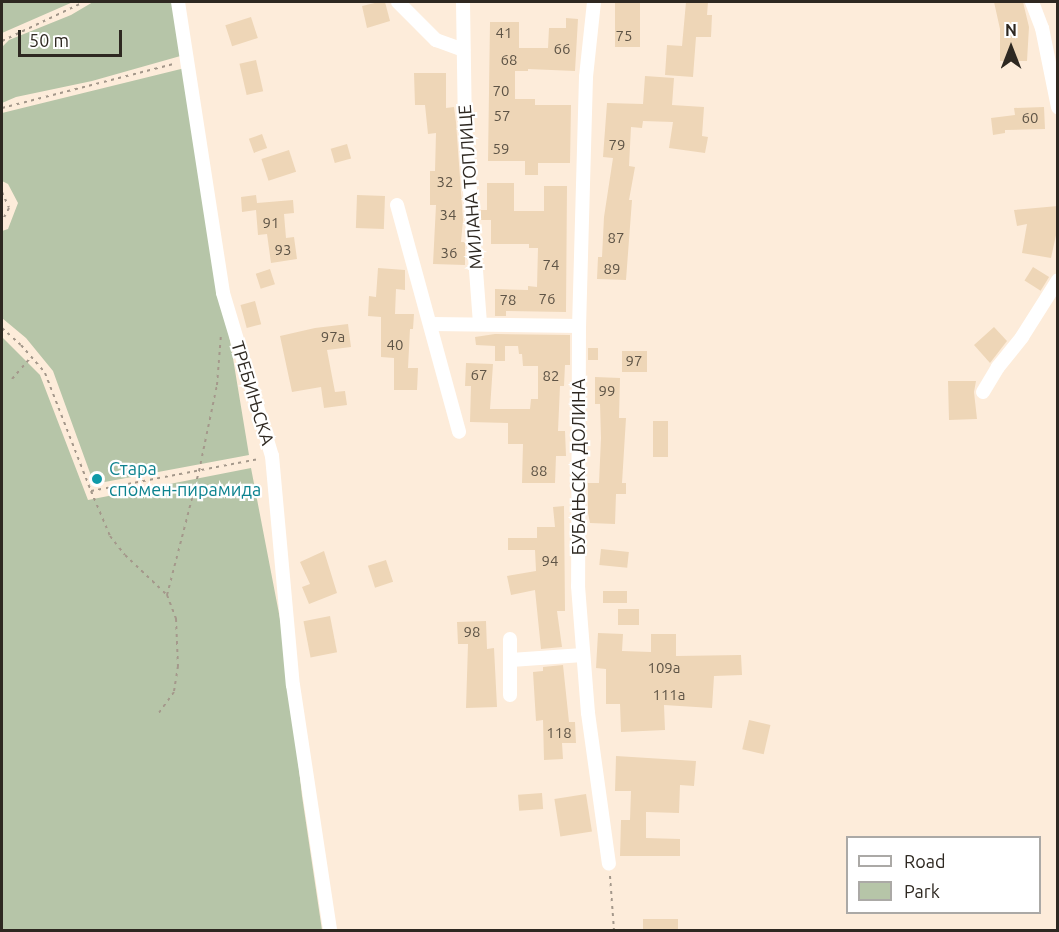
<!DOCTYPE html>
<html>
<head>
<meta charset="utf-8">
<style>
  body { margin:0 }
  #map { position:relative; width:1059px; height:932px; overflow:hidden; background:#fdecda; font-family:Ubuntu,sans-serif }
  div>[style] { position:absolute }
  .green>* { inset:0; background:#b6c5a8 }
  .building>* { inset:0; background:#eed6b7; transform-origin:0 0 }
  .path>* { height:2px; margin-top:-1px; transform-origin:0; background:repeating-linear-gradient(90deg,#a4988b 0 3px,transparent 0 7.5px) }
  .minor>* { height:14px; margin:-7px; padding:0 7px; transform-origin:7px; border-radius:7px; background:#fff }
  .dots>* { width:16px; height:16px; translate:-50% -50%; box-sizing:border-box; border:3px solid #fff; border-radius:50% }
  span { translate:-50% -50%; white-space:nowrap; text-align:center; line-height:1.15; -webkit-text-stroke:4.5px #fff; paint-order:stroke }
  .number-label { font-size:15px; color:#5e5446 }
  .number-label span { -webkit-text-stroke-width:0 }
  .street-label { font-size:18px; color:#2e2821 }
  .culture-label { font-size:18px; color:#0d838f }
  .left { translate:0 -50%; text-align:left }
  .frame { position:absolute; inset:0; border:3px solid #2e2821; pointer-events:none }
  .legend { position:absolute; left:846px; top:836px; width:195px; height:78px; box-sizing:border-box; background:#fff; border:2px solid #aba9a6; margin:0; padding:8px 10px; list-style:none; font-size:18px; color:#2e2821 }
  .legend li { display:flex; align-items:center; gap:12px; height:30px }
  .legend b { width:30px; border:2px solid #aba9a6 }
  .north { position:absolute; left:981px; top:18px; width:60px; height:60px; -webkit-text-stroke:4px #fff; paint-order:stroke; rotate:0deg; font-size:16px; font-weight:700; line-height:24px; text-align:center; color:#2e2821 }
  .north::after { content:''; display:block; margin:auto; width:21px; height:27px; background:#2e2821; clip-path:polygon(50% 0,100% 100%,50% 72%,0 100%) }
  .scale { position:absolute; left:18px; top:30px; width:104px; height:27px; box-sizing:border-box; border:3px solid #2e2821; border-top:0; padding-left:8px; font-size:18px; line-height:21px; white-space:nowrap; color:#2e2821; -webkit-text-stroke:4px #fff; paint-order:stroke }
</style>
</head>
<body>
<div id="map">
  <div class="green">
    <i style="clip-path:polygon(2px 2px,73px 2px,2px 33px)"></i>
    <i style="clip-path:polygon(93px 2px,177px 2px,184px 55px,92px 81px,16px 97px,2px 103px,2px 47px,9px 40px,71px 15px)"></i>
    <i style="clip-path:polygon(185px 68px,249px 455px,94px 484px,53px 371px,26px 338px,2px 318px,2px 231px,8px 229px,18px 203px,8px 184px,2px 181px,2px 113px)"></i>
    <i style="clip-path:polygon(2px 337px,40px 375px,88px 500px,251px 468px,286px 650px,302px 796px,322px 930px,2px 930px)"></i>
  </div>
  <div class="building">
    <i style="clip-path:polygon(379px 2px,385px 2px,390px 21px,367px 28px,362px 6px)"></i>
    <i style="left:615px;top:2px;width:25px;height:45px"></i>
    <i style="clip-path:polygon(686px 2px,708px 2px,707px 15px,712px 15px,711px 37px,696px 37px,693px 77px,665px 75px,667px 45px,682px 46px)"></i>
    <i style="clip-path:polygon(994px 2px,1023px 2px,1029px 27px,1027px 61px,1000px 61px,1000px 29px)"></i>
    <i style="left:251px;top:17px;width:22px;height:27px;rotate:72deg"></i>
    <i style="clip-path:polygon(566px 18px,578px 19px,575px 71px,528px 69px,528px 71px,515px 71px,515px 99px,535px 99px,535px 105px,571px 105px,570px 163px,538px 163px,538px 175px,525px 175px,525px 161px,488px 161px,490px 22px,519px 22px,519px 48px,548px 48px,549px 28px,566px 28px)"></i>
    <i style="left:256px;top:60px;width:32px;height:17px;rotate:77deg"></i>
    <i style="clip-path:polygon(414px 73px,446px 73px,446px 108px,454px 107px,456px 122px,463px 220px,461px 242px,465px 242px,465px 265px,433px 264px,436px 205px,430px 205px,430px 171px,435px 171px,436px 133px,428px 134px,425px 105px,415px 105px)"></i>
    <i style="clip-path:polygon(645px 76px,674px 78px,672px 105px,704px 107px,702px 136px,708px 137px,705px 153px,669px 148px,673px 122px,643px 121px,642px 128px,631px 127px,629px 166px,635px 167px,629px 200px,632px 200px,626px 280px,597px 279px,598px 257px,602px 257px,604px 217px,613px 158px,603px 157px,607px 103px,643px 104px)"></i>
    <i style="clip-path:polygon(1044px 107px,1045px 129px,1005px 130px,1005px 133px,993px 135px,991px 118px,1015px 115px,1014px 108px)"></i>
    <i style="left:262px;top:134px;width:15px;height:14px;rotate:70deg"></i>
    <i style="left:347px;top:144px;width:15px;height:17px;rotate:74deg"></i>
    <i style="left:289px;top:150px;width:23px;height:29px;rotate:72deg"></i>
    <i style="clip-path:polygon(487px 183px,514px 183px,514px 211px,544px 211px,544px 186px,567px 186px,566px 312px,506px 311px,506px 316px,495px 316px,495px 289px,528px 290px,528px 286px,537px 287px,538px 248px,529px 248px,529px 244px,491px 244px,491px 220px,481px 220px,481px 210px,487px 210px)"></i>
    <i style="clip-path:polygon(256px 195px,257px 203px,293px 200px,294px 213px,284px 214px,286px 238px,294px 237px,297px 259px,271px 263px,267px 234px,258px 235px,256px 210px,242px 212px,241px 197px)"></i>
    <i style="left:357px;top:195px;width:28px;height:33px;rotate:2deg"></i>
    <i style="clip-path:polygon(1058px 206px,1058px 226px,1051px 258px,1022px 253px,1027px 224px,1017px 226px,1014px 210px)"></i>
    <i style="left:1033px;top:267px;width:19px;height:16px;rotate:32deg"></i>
    <i style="clip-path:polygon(378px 268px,405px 270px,405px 290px,396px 289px,395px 314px,414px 314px,413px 329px,410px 329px,408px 368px,418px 368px,417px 390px,394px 390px,394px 358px,381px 357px,381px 317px,368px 316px,369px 296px,376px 297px)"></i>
    <i style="left:270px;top:269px;width:16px;height:15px;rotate:72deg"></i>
    <i style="left:255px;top:301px;width:24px;height:15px;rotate:75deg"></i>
    <i style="clip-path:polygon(348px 324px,351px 347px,327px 350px,335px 392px,345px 391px,347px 405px,324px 408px,321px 387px,292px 392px,280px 336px,315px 328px)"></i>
    <i style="clip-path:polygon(994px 327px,1007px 341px,990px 363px,974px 345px)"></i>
    <i style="clip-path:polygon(495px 334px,570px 335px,570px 365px,565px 365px,564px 386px,560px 386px,558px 431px,565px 431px,566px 456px,556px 456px,555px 483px,522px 483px,523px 444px,508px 444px,508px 423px,470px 422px,471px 386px,465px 386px,466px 363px,493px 364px,490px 409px,530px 409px,531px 399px,538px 399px,538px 366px,523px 366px,522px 354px,519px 354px,518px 346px,505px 346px,505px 361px,495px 361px,495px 346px,476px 345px,475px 337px)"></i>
    <i style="left:588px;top:348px;width:10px;height:12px"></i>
    <i style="left:622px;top:351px;width:25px;height:21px"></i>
    <i style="clip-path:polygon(595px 377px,620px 378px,619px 418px,626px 418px,622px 483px,626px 483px,626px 494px,616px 494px,615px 524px,590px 523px,588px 513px,588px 483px,599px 483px,601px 438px,600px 404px,595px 404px)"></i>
    <i style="clip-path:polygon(948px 381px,976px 381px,974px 392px,977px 419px,949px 420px)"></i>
    <i style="left:653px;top:421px;width:15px;height:36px"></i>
    <i style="clip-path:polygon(564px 506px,565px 611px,557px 611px,562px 647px,541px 649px,535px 590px,511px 595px,507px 576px,536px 571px,535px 550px,508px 550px,508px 538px,537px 538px,537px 527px,555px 527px,553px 507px)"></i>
    <i style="left:601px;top:549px;width:28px;height:16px;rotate:6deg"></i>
    <i style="clip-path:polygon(324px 551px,337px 593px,309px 604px,302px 587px,310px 584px,300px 562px)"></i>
    <i style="left:386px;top:560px;width:23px;height:19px;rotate:72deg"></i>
    <i style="left:603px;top:591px;width:24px;height:12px"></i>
    <i style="left:618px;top:609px;width:21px;height:16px"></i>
    <i style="left:330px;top:616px;width:37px;height:27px;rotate:79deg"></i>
    <i style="clip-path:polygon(486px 621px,487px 649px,494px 648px,497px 707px,466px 708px,468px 644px,458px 644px,457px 622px)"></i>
    <i style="clip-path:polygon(598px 633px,623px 634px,622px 651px,651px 652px,651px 634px,676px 634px,676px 656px,741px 655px,742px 675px,714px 676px,712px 708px,664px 705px,665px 730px,621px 732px,620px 704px,606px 704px,606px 669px,596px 668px)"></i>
    <i style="clip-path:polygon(563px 665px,569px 722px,575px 722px,576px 743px,562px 743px,563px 759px,544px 760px,543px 720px,536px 721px,533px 672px,543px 671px,543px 667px)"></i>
    <i style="left:749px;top:720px;width:22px;height:30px;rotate:13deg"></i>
    <i style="clip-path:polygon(616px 756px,696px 761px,694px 786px,680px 785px,679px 813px,646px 812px,646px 838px,680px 839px,680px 856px,620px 856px,621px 820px,630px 820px,631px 791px,615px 791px)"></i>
    <i style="left:542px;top:793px;width:16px;height:24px;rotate:86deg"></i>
    <i style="left:586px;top:794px;width:38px;height:32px;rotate:81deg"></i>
    <i style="left:643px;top:919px;width:35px;height:11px"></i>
  </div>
  <div class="path">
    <i style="left:2px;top:41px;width:91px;rotate:-25.4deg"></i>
    <i style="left:2px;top:108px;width:177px;rotate:-14.4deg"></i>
    <i style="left:2px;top:192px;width:17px;rotate:66deg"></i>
    <i style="left:9px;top:208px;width:15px;rotate:118deg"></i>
    <i style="left:2px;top:328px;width:25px;rotate:42deg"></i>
    <i style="left:21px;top:345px;width:37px;rotate:49deg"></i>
    <i style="left:45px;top:373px;width:127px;rotate:68.7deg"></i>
    <i style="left:91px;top:491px;width:170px;rotate:-10.8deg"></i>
    <i style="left:12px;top:379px;width:29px;rotate:-49deg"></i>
    <i style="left:91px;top:491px;width:49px;rotate:67.1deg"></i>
    <i style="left:110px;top:536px;width:24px;rotate:52deg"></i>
    <i style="left:125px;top:555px;width:58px;rotate:43.6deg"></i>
    <i style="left:167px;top:595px;width:26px;rotate:69deg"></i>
    <i style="left:176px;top:619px;width:47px;rotate:87.6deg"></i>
    <i style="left:178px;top:666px;width:26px;rotate:99deg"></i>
    <i style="left:174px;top:692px;width:26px;rotate:126deg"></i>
    <i style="left:167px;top:595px;width:128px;rotate:-75.5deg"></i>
    <i style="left:199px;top:471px;width:88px;rotate:-78.2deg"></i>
    <i style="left:217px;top:385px;width:51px;rotate:-85.5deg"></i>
    <i style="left:610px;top:876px;width:54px;rotate:85.8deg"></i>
  </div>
  <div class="minor">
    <i style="left:178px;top:2px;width:294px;rotate:81.2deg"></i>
    <i style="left:223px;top:293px;width:170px;rotate:73.3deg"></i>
    <i style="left:272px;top:456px;width:230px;rotate:84.8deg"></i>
    <i style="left:293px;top:685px;width:248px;rotate:81.4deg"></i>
    <i style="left:398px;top:2px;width:54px;rotate:45deg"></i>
    <i style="left:436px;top:40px;width:29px;rotate:20deg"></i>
    <i style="left:463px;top:2px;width:122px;rotate:89.1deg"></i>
    <i style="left:465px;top:124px;width:200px;rotate:85.7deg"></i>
    <i style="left:594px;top:2px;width:75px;rotate:96.1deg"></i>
    <i style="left:586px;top:77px;width:249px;rotate:91.6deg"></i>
    <i style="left:579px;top:326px;width:260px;rotate:90.2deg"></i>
    <i style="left:578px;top:586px;width:127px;rotate:85.5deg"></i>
    <i style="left:588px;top:713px;width:152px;rotate:82.1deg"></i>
    <i style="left:1032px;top:2px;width:28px;rotate:69deg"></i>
    <i style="left:1042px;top:28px;width:81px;rotate:78.6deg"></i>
    <i style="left:397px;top:205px;width:235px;rotate:74.7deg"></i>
    <i style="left:431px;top:324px;width:148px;rotate:0.8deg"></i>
    <i style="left:983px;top:392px;width:29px;rotate:-59deg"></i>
    <i style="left:998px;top:367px;width:38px;rotate:-51deg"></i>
    <i style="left:1022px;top:337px;width:67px;rotate:-57.7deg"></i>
    <i style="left:510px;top:639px;width:56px;rotate:90deg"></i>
    <i style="left:511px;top:660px;width:72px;rotate:-4deg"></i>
  </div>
  <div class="dots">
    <i style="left:97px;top:479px;background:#0f9aa8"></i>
  </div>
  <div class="number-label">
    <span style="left:504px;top:33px">41</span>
    <span style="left:624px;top:36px">75</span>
    <span style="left:562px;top:49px">66</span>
    <span style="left:509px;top:60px">68</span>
    <span style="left:501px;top:91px">70</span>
    <span style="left:502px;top:116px">57</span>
    <span style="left:1030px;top:118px">60</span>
    <span style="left:617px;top:145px">79</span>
    <span style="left:501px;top:149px">59</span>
    <span style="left:445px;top:182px">32</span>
    <span style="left:448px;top:215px">34</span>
    <span style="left:271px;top:223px">91</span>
    <span style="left:616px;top:238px">87</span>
    <span style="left:283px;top:250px">93</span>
    <span style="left:449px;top:253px">36</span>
    <span style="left:551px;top:265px">74</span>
    <span style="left:612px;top:269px">89</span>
    <span style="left:547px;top:299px">76</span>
    <span style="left:508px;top:300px">78</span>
    <span style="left:333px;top:337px">97a</span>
    <span style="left:395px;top:345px">40</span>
    <span style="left:634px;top:361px">97</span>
    <span style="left:479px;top:375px">67</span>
    <span style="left:551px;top:376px">82</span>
    <span style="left:607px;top:391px">99</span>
    <span style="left:539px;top:471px">88</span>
    <span style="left:550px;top:561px">94</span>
    <span style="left:472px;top:632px">98</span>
    <span style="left:664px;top:668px">109a</span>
    <span style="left:669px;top:695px">111a</span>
    <span style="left:559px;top:733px">118</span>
  </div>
  <div class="street-label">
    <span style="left:470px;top:187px;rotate:-94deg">МИЛАНА ТОПЛИЦЕ</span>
    <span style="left:253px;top:393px;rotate:73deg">ТРЕБИЊСКА</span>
    <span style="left:578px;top:467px;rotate:-90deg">БУБАЊСКА ДОЛИНА</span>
  </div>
  <div class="culture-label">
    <span class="left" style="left:109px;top:479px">Стара<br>спомен-пирамида</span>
  </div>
  <div class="frame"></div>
  <ul class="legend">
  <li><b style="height:8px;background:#fff"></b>Road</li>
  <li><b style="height:16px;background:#b6c5a8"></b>Park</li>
  </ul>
  <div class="north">N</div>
  <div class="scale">50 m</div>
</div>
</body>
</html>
